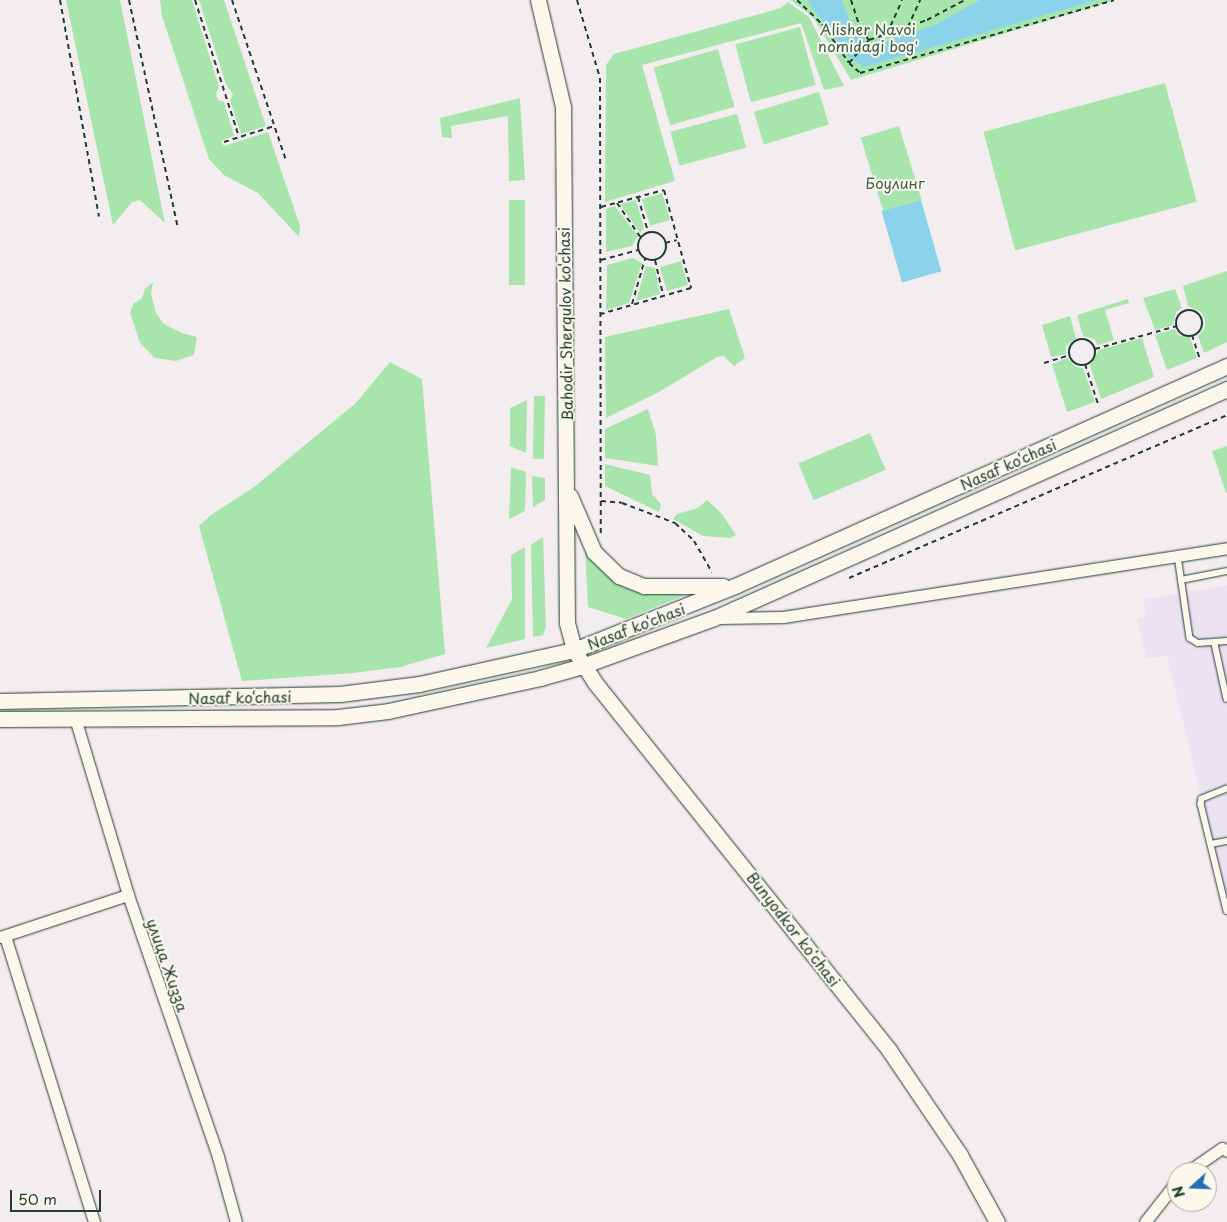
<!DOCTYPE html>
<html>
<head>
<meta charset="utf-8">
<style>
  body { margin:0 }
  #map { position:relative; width:1227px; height:1222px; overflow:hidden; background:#f4edef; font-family:"Playpen Sans",sans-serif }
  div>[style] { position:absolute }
  .built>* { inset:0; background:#ebe2f2 }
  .green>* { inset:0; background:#a8e5ac; transform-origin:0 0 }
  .water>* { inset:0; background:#8ad3eb; transform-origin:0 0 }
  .path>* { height:2px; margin-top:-1px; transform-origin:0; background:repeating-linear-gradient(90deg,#1f3d34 0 5px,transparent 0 9px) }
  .path>.ring { margin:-1px; padding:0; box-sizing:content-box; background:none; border:2px solid #1f3d34; border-radius:50% }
  .roads { filter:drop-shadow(0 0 1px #1f3d34) drop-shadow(0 0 1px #1f3d34) }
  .lane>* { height:5.5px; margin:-2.75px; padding:0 2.75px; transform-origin:2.75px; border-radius:2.75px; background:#fbf7ec }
  .street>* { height:11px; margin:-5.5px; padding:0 5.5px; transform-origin:5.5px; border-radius:5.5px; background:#fbf7ec }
  .secondary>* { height:15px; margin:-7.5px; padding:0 7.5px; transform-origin:7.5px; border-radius:7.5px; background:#fbf7ec }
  span { translate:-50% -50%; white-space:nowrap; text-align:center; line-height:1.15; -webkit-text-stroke:4px #fbf7ec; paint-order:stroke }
  .park-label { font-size:15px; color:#3a5f4c }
  .street-label { font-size:15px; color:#1f3d34 }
  .north { position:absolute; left:1167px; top:1162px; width:50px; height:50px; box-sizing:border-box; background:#fbf7ec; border:1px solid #a3ada2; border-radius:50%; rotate:250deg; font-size:14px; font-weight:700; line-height:20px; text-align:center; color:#1f3d34 }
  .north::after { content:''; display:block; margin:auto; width:18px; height:22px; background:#1f6fb2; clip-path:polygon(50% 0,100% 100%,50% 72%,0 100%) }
  .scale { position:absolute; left:10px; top:1190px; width:91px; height:22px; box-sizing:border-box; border:2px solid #1f3d34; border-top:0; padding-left:6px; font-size:15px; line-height:18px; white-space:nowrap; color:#1f3d34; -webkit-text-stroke:4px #fbf7ec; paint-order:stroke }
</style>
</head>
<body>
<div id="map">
  <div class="built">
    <i style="clip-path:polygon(1227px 585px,1227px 902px,1167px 656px,1146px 658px,1137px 618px,1146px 616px,1144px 599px)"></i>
  </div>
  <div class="green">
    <i style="clip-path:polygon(66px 0,120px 0,165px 223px,140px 200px,132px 202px,113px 225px)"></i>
    <i style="clip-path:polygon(160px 0,192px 0,219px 87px,216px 94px,218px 100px,224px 102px,234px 136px,221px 141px,224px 146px,268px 132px,300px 226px,299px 237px,258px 193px,224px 175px,209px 159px,162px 16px)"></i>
    <i style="clip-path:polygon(199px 0,224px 0,266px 126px,241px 134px,230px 100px,233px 95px,226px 84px)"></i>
    <i style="clip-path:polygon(790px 0,1116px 0,851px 80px,813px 17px)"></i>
    <i style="clip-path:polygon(788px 2px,809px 17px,844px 86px,824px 90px,801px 23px,642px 65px,675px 181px,605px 202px,606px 65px,614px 54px,781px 8px)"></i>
    <i style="left:800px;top:27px;width:60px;height:67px;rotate:75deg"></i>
    <i style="left:718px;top:49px;width:60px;height:67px;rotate:74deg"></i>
    <i style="left:1165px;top:83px;width:123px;height:188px;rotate:75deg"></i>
    <i style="left:819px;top:92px;width:34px;height:68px;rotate:73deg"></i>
    <i style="clip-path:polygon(520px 98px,525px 180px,509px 181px,508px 116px,451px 126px,452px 138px,442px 137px,440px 118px)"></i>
    <i style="left:737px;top:114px;width:35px;height:69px;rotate:75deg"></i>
    <i style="left:899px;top:126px;width:77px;height:40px;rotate:73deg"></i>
    <i style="left:662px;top:193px;width:28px;height:21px;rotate:73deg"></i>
    <i style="left:509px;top:200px;width:16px;height:85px"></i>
    <i style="clip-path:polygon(636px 200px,644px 228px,640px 233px,620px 204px)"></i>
    <i style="clip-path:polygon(615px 206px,638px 236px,632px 246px,606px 252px,606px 209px)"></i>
    <i style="clip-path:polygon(633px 258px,642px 263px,629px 303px,606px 310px,607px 265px)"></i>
    <i style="left:681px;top:261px;width:25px;height:22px;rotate:74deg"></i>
    <i style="clip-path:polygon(646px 266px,655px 268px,660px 294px,636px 301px)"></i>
    <i style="clip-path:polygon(1227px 271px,1227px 342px,1204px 353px,1198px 336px,1205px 328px,1205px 320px,1201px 312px,1188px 306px,1183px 286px)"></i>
    <i style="clip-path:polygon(153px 282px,151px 294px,156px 313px,164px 324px,182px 333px,197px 337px,194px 355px,176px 361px,155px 358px,140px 343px,130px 313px,133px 304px,142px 298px,145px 289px)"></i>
    <i style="clip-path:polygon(1175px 289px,1182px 308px,1176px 312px,1173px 325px,1155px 330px,1143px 298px)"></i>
    <i style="clip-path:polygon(1128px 299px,1129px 303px,1105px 310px,1114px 340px,1098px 345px,1094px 339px,1083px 336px,1077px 315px)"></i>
    <i style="clip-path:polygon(729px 309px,745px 358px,734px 366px,724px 356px,717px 357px,659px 392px,606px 418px,605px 337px)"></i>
    <i style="clip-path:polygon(1070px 316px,1076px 338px,1066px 346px,1066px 354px,1051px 357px,1042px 325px)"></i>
    <i style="clip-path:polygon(1175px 329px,1178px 335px,1190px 337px,1197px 358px,1167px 370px,1155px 335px)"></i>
    <i style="clip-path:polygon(1142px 338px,1154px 377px,1101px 399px,1090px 366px,1099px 350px)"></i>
    <i style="clip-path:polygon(1067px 358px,1076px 367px,1083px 368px,1095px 402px,1067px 412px,1052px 364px)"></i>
    <i style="clip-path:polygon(390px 362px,422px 379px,445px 654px,400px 667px,353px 673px,242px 681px,199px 526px,211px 515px,254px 487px,356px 403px)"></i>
    <i style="left:545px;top:396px;width:63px;height:11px;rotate:91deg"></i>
    <i style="clip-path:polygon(527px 400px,526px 453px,510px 446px,510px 408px)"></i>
    <i style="clip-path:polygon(648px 409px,656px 435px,658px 466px,605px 458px,605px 429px)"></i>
    <i style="left:870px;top:433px;width:40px;height:78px;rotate:67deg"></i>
    <i style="clip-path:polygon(1227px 446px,1227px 493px,1226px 493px,1212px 451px)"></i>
    <i style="clip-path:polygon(605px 464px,650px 475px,652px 494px,661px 504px,659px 512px,605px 486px)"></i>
    <i style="clip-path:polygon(511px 467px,526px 472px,525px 511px,509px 519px)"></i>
    <i style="clip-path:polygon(532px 476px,545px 478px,545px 500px,533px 507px)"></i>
    <i style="clip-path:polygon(707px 500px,722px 514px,736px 535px,729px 538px,703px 536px,673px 519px,677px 514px,698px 508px)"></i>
    <i style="clip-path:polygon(543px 537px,546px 627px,543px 635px,533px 637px,531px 545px)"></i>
    <i style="clip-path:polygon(585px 545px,643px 591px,685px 595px,626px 619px,588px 607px)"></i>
    <i style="clip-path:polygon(525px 547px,525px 639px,486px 648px,512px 599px,511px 555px)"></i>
  </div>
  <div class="water">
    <i style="clip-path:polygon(807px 0,842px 0,854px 32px,872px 46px,937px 24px,980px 0,1097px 0,864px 67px,847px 55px)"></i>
    <i style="left:921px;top:200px;width:74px;height:41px;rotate:74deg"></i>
  </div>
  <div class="path">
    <i style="left:60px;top:0;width:220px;rotate:79.8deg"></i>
    <i style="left:129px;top:0;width:234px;rotate:77.9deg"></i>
    <i style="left:195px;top:0;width:144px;rotate:72.2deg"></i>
    <i style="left:232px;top:0;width:169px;rotate:71.4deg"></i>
    <i style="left:577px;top:0;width:81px;rotate:73.6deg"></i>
    <i style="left:600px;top:78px;width:455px;rotate:89.9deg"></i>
    <i style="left:797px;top:0;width:35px;rotate:44deg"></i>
    <i style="left:822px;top:24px;width:47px;rotate:55.3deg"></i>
    <i style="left:849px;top:63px;width:15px;rotate:42deg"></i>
    <i style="left:860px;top:73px;width:264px;rotate:-16deg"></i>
    <i style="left:851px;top:0;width:32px;rotate:72deg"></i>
    <i style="left:861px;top:30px;width:13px;rotate:51deg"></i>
    <i style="left:908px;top:27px;width:30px;rotate:-66deg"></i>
    <i style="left:887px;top:34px;width:37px;rotate:-66deg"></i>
    <i style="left:849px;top:63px;width:30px;rotate:-49deg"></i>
    <i style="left:869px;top:40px;width:61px;rotate:-19deg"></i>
    <i style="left:927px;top:20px;width:43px;rotate:-27.8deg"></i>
    <i style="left:224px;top:142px;width:52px;rotate:-17.7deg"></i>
    <i style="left:638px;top:197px;width:37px;rotate:74deg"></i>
    <i style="left:617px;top:203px;width:42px;rotate:55.6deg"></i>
    <i style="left:601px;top:207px;width:65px;rotate:-15.1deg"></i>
    <i style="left:664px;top:190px;width:102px;rotate:74.6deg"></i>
    <i style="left:691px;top:288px;width:94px;rotate:163.9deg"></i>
    <i class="ring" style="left:638px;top:232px;width:26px;height:26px"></i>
    <i style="left:665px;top:243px;width:12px;rotate:-14deg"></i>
    <i style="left:601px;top:260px;width:39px;rotate:-15deg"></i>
    <i style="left:655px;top:260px;width:37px;rotate:77deg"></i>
    <i style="left:632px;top:304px;width:47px;rotate:-73.9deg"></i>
    <i class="ring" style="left:1176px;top:310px;width:24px;height:24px"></i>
    <i style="left:1192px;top:335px;width:25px;rotate:72deg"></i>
    <i class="ring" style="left:1069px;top:339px;width:24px;height:24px"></i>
    <i style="left:1095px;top:349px;width:85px;rotate:-15.7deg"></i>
    <i style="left:1044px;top:363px;width:27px;rotate:-17deg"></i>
    <i style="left:1085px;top:364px;width:42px;rotate:72deg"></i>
    <i style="left:601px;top:501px;width:21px;rotate:5deg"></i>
    <i style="left:622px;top:503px;width:57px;rotate:20.7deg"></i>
    <i style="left:675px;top:523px;width:26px;rotate:43deg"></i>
    <i style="left:694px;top:541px;width:36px;rotate:60deg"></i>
    <i style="left:849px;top:578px;width:412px;rotate:-23.3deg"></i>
  </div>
  <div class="roads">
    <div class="lane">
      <i style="left:1178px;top:556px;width:83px;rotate:81.7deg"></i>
      <i style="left:1190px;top:638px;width:9px;rotate:32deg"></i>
      <i style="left:1198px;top:643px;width:29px;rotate:-4deg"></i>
      <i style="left:1181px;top:580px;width:47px;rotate:-11.1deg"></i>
      <i style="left:1215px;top:644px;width:56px;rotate:77.7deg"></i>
      <i style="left:1227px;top:789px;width:27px;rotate:158deg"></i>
      <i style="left:1202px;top:799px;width:5px;rotate:101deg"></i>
      <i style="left:1201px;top:804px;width:110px;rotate:76.3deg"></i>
      <i style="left:1211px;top:844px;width:16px;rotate:-11deg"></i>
    </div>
    <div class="street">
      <i style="left:719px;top:618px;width:64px;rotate:-0.9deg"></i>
      <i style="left:783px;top:617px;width:449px;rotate:-8.8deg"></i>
      <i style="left:75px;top:718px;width:185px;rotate:73.3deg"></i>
      <i style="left:128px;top:895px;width:277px;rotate:71deg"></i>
      <i style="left:218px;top:1157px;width:67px;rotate:74.5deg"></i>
      <i style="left:5px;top:936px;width:300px;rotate:72.7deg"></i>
      <i style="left:0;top:937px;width:135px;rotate:-18.2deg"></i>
      <i style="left:1187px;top:1172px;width:42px;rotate:-34.4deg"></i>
      <i style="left:1222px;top:1148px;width:6px;rotate:31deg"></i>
      <i style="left:1145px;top:1222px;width:52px;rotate:-52deg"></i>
    </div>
    <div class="secondary">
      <i style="left:538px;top:0;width:110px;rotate:76.8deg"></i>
      <i style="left:563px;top:107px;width:516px;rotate:89.56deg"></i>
      <i style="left:567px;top:623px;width:28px;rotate:75deg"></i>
      <i style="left:574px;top:650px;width:40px;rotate:57.1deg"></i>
      <i style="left:596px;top:684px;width:469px;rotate:51.3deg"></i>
      <i style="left:889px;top:1050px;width:127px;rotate:55.9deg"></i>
      <i style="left:960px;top:1155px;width:77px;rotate:61.1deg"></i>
      <i style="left:570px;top:496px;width:61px;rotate:66.8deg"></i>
      <i style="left:594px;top:552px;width:35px;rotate:44deg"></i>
      <i style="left:619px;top:576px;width:27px;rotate:22deg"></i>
      <i style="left:644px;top:586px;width:79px"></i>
      <i style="left:0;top:701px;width:340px;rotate:-1.2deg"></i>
      <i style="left:340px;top:694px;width:80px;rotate:-7.2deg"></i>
      <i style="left:419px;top:684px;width:159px;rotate:-12.4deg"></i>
      <i style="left:574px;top:650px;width:175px;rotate:-21.7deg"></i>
      <i style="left:737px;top:585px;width:537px;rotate:-24.08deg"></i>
      <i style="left:0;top:719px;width:338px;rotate:-0.3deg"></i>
      <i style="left:338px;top:717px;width:50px;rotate:-6.8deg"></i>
      <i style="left:388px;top:711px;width:156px;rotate:-12.2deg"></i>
      <i style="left:540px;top:678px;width:44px;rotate:-15.9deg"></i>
      <i style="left:582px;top:666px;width:140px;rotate:-20deg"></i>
      <i style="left:714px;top:618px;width:562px;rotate:-24.06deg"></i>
    </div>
  </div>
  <div class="park-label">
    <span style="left:868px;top:37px">Alisher Navoi<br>nomidagi bog'</span>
    <span style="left:895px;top:183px">Боулинг</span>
  </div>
  <div class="street-label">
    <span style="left:565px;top:324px;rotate:-91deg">Bahodir Sherqulov ko‘chasi</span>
    <span style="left:1008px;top:464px;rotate:-24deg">Nasaf ko‘chasi</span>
    <span style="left:636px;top:626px;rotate:-21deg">Nasaf ko‘chasi</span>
    <span style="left:240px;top:697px;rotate:-1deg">Nasaf ko‘chasi</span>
    <span style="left:794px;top:929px;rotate:52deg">Bunyodkor koʻchasi</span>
    <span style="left:168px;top:965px;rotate:71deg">улица Жизза</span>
  </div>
  <div class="north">N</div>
  <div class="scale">50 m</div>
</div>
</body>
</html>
